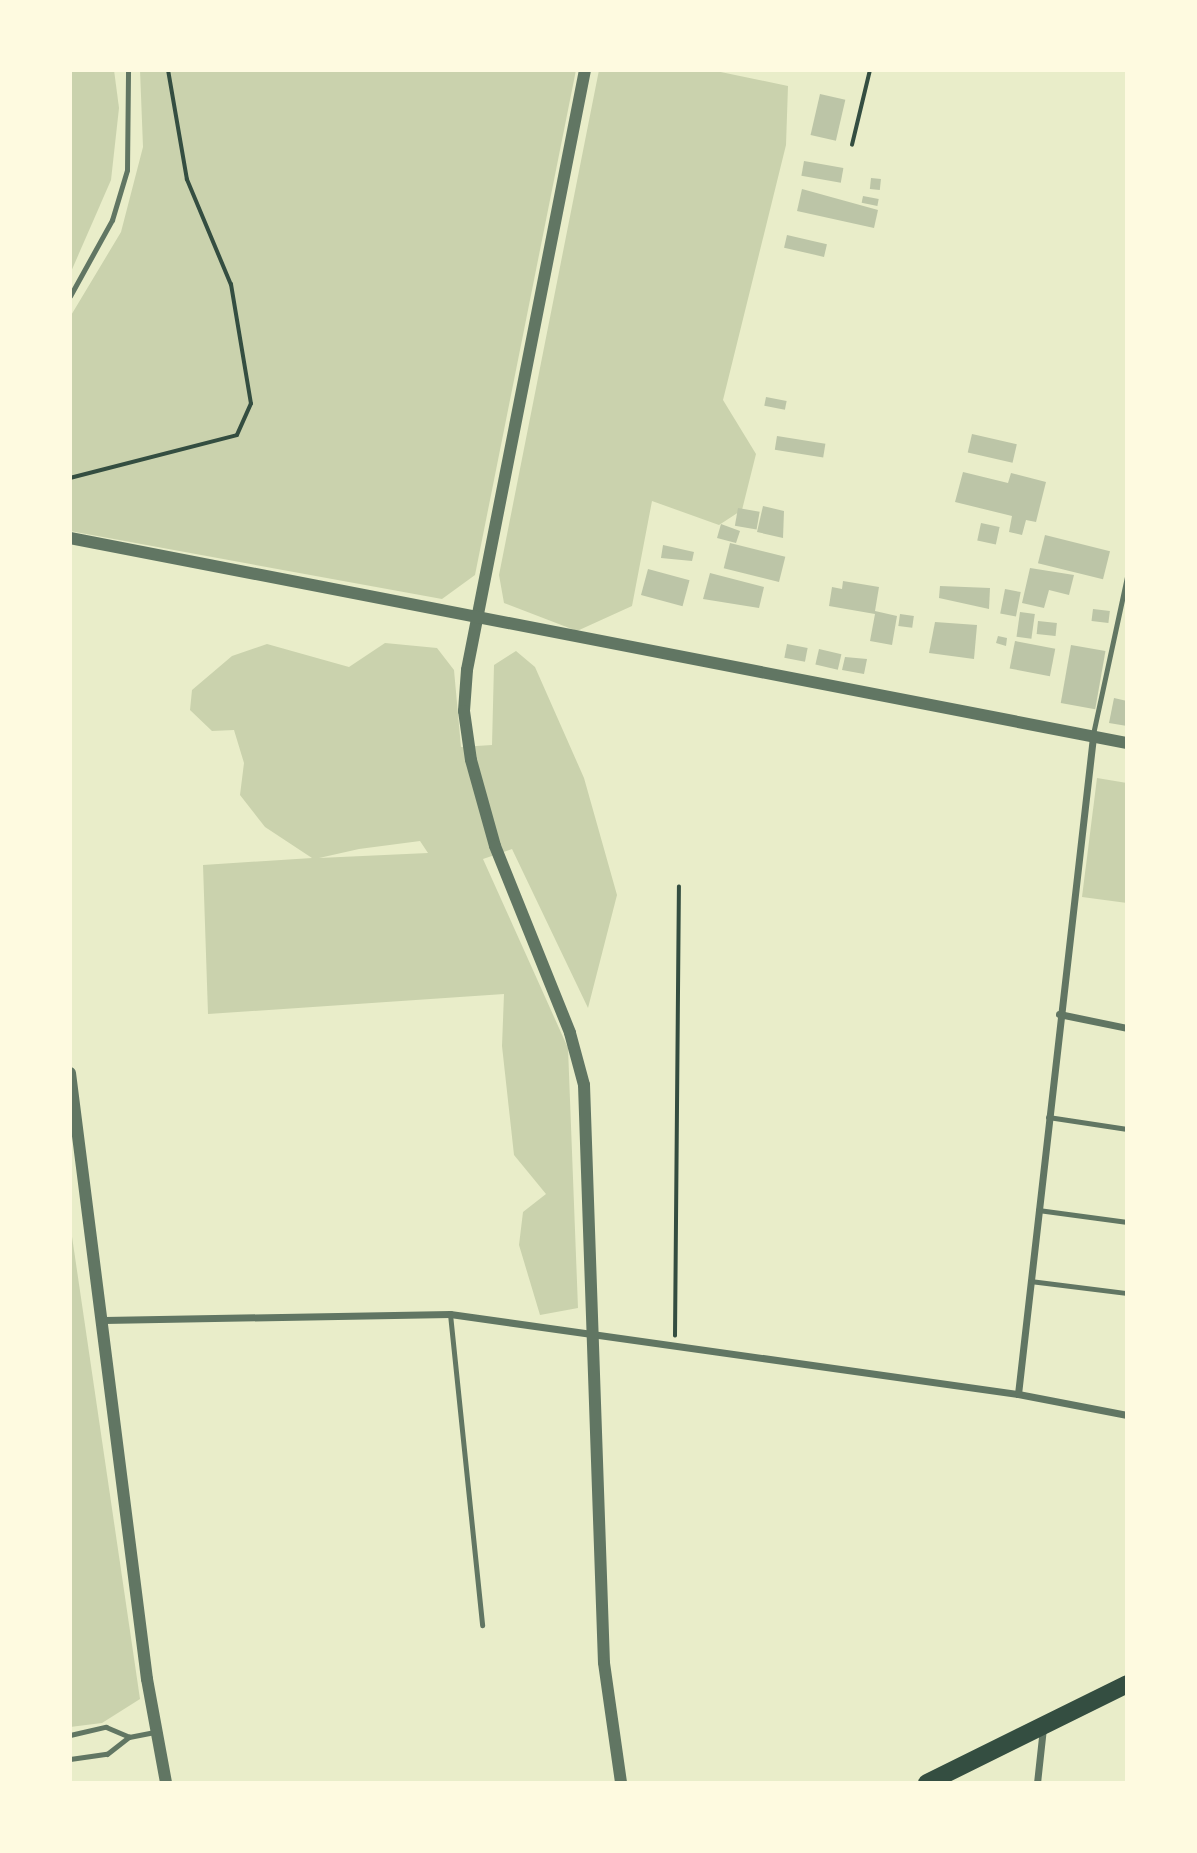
<!DOCTYPE html>
<html>
<head>
<meta charset="utf-8">
<style>
  body { margin:0 }
  #map { position:relative; width:1197px; height:1853px; overflow:hidden; background:#e9edc9; font-family:"Noto Sans",sans-serif }
  div>[style] { position:absolute }
  .green>* { inset:0; background:#cad2ad }
  .building>* { inset:0; background:#bcc5a7; transform-origin:0 0 }
  .path>* { height:3.5px; margin:-1.75px; padding:0 1.75px; transform-origin:1.75px; border-radius:1.75px; background:#344e41 }
  .service>* { height:5px; margin:-2.5px; padding:0 2.5px; transform-origin:2.5px; border-radius:2.5px; background:#617663 }
  .minor>* { height:7px; margin:-3.5px; padding:0 3.5px; transform-origin:3.5px; border-radius:3.5px; background:#617663 }
  .tertiary>* { height:12px; margin:-6px; padding:0 6px; transform-origin:6px; border-radius:6px; background:#617663 }
  .primary>* { height:18px; margin:-9px; padding:0 9px; transform-origin:9px; border-radius:9px; background:#344e41 }
  span { translate:-50% -50%; white-space:nowrap; text-align:center; line-height:1.15; -webkit-text-stroke:7px #fefae0; paint-order:stroke }
  .frame { position:absolute; inset:0; border:72px solid #fefae0; pointer-events:none }
</style>
</head>
<body>
<div id="map">
  <div class="green">
    <i style="clip-path:polygon(70px 70px,114px 70px,119px 108px,111px 180px,70px 274px)"></i>
    <i style="clip-path:polygon(140px 70px,576px 70px,475px 575px,442px 599px,70px 531px,70px 317px,121px 232px,143px 147px)"></i>
    <i style="clip-path:polygon(599px 70px,711px 70px,788px 86px,786px 145px,723px 400px,756px 454px,742px 510px,719px 525px,652px 501px,632px 606px,577px 631px,504px 603px,499px 575px)"></i>
    <i style="clip-path:polygon(evenodd,385px 643px,437px 648px,454px 670px,461px 747px,492px 745px,494px 665px,516px 651px,535px 667px,584px 778px,617px 895px,588px 1008px,512px 849px,483px 859px,568px 1048px,578px 1308px,540px 1315px,519px 1245px,523px 1212px,546px 1194px,514px 1155px,502px 1046px,504px 994px,208px 1014px,203px 865px,312px 858px,265px 827px,240px 795px,244px 763px,234px 730px,212px 731px,190px 710px,192px 690px,232px 656px,267px 644px,349px 667px,385px 643px,420px 841px,428px 853px,319px 858px,359px 849px,420px 841px)"></i>
    <i style="clip-path:polygon(1097px 778px,1127px 783px,1127px 903px,1082px 897px)"></i>
    <i style="clip-path:polygon(70px 1223px,140px 1699px,102px 1723px,70px 1727px)"></i>
  </div>
  <div class="building">
    <i style="left:820px;top:94px;width:26px;height:42px;rotate:13deg"></i>
    <i style="left:804px;top:161px;width:40px;height:15px;rotate:10deg"></i>
    <i style="left:871px;top:178px;width:10px;height:11px;rotate:6deg"></i>
    <i style="clip-path:polygon(802px 189px,878px 210px,874px 228px,797px 211px)"></i>
    <i style="left:863px;top:196px;width:16px;height:7px;rotate:11deg"></i>
    <i style="left:787px;top:235px;width:41px;height:13px;rotate:13deg"></i>
    <i style="left:766px;top:397px;width:21px;height:9px;rotate:11deg"></i>
    <i style="left:972px;top:434px;width:46px;height:19px;rotate:13deg"></i>
    <i style="left:777px;top:436px;width:49px;height:14px;rotate:9deg"></i>
    <i style="clip-path:polygon(963px 472px,1008px 483px,1011px 473px,1046px 482px,1036px 522px,1026px 520px,1022px 535px,1009px 532px,1012px 516px,955px 502px)"></i>
    <i style="clip-path:polygon(763px 506px,784px 511px,783px 538px,757px 532px)"></i>
    <i style="left:738px;top:508px;width:22px;height:18px;rotate:10deg"></i>
    <i style="left:981px;top:523px;width:19px;height:18px;rotate:12deg"></i>
    <i style="clip-path:polygon(721px 524px,740px 531px,736px 543px,717px 538px)"></i>
    <i style="left:1045px;top:535px;width:67px;height:29px;rotate:14deg"></i>
    <i style="left:730px;top:543px;width:57px;height:26px;rotate:14deg"></i>
    <i style="clip-path:polygon(663px 545px,694px 552px,692px 561px,661px 558px)"></i>
    <i style="clip-path:polygon(1030px 568px,1074px 575px,1069px 595px,1049px 590px,1044px 608px,1022px 603px)"></i>
    <i style="left:648px;top:569px;width:43px;height:27px;rotate:15deg"></i>
    <i style="clip-path:polygon(710px 573px,764px 587px,759px 608px,703px 599px)"></i>
    <i style="clip-path:polygon(843px 581px,879px 587px,875px 611px,897px 616px,892px 645px,870px 641px,875px 614px,829px 606px,832px 587px,842px 589px)"></i>
    <i style="clip-path:polygon(940px 586px,990px 588px,989px 609px,939px 598px)"></i>
    <i style="left:1005px;top:589px;width:16px;height:25px;rotate:11deg"></i>
    <i style="left:1093px;top:609px;width:17px;height:12px;rotate:7deg"></i>
    <i style="left:1020px;top:612px;width:15px;height:25px;rotate:8deg"></i>
    <i style="left:900px;top:614px;width:14px;height:12px;rotate:8deg"></i>
    <i style="left:1038px;top:621px;width:19px;height:13px;rotate:6deg"></i>
    <i style="clip-path:polygon(935px 622px,977px 625px,974px 659px,929px 653px)"></i>
    <i style="clip-path:polygon(998px 636px,1007px 638px,1006px 646px,996px 643px)"></i>
    <i style="left:1015px;top:641px;width:41px;height:28px;rotate:11deg"></i>
    <i style="left:787px;top:644px;width:21px;height:14px;rotate:11deg"></i>
    <i style="left:1071px;top:645px;width:35px;height:59px;rotate:10deg"></i>
    <i style="left:819px;top:649px;width:23px;height:16px;rotate:13deg"></i>
    <i style="clip-path:polygon(845px 657px,867px 659px,864px 674px,842px 670px)"></i>
    <i style="clip-path:polygon(1114px 698px,1127px 701px,1127px 726px,1109px 723px)"></i>
  </div>
  <div class="path">
    <i style="left:852px;top:145px;width:77px;rotate:-76.5deg"></i>
    <i style="left:70px;top:478px;width:172px;rotate:-14.4deg"></i>
    <i style="left:237px;top:435px;width:34px;rotate:-66deg"></i>
    <i style="left:251px;top:404px;width:121px;rotate:-99.5deg"></i>
    <i style="left:231px;top:285px;width:114px;rotate:-112.7deg"></i>
    <i style="left:187px;top:180px;width:112px;rotate:-99.8deg"></i>
    <i style="left:675px;top:1336px;width:449px;rotate:-89.5deg"></i>
  </div>
  <div class="service">
    <i style="left:70px;top:296px;width:87px;rotate:-61.1deg"></i>
    <i style="left:112px;top:220px;width:52px;rotate:-73.3deg"></i>
    <i style="left:127px;top:170px;width:100px;rotate:-89.4deg"></i>
    <i style="left:1093px;top:734px;width:161px;rotate:-77.8deg"></i>
    <i style="left:1048px;top:1117px;width:80px;rotate:8.6deg"></i>
    <i style="left:1038px;top:1210px;width:90px;rotate:7.7deg"></i>
    <i style="left:1030px;top:1281px;width:98px;rotate:7.1deg"></i>
    <i style="left:450px;top:1314px;width:313px;rotate:84.1deg"></i>
    <i style="left:70px;top:1735px;width:37px;rotate:-13deg"></i>
    <i style="left:106px;top:1727px;width:25px;rotate:23deg"></i>
    <i style="left:70px;top:1759px;width:37px;rotate:-8deg"></i>
    <i style="left:107px;top:1754px;width:28px;rotate:-38deg"></i>
    <i style="left:129px;top:1737px;width:26px;rotate:-11deg"></i>
  </div>
  <div class="minor">
    <i style="left:1059px;top:1014px;width:69px;rotate:11.6deg"></i>
    <i style="left:104px;top:1320px;width:346px;rotate:-1deg"></i>
    <i style="left:450px;top:1314px;width:574px;rotate:8.02deg"></i>
    <i style="left:1018px;top:1394px;width:111px;rotate:10.9deg"></i>
    <i style="left:1018px;top:1394px;width:661px;rotate:-83.49deg"></i>
    <i style="left:1037px;top:1783px;width:55px;rotate:-83.8deg"></i>
  </div>
  <div class="tertiary">
    <i style="left:585px;top:70px;width:611px;rotate:101.13deg"></i>
    <i style="left:467px;top:670px;width:41px;rotate:94.2deg"></i>
    <i style="left:464px;top:711px;width:49px;rotate:81.9deg"></i>
    <i style="left:471px;top:760px;width:89px;rotate:74.4deg"></i>
    <i style="left:495px;top:846px;width:201px;rotate:68.1deg"></i>
    <i style="left:570px;top:1033px;width:54px;rotate:74.9deg"></i>
    <i style="left:584px;top:1085px;width:578px;rotate:88.02deg"></i>
    <i style="left:604px;top:1663px;width:121px;rotate:81.9deg"></i>
    <i style="left:70px;top:538px;width:1077px;rotate:10.98deg"></i>
    <i style="left:70px;top:1073px;width:611px;rotate:82.76deg"></i>
    <i style="left:147px;top:1679px;width:106px;rotate:79.6deg"></i>
  </div>
  <div class="primary">
    <i style="left:927px;top:1783px;width:223px;rotate:-26.3deg"></i>
  </div>
  <div class="frame"></div>
</div>
</body>
</html>
